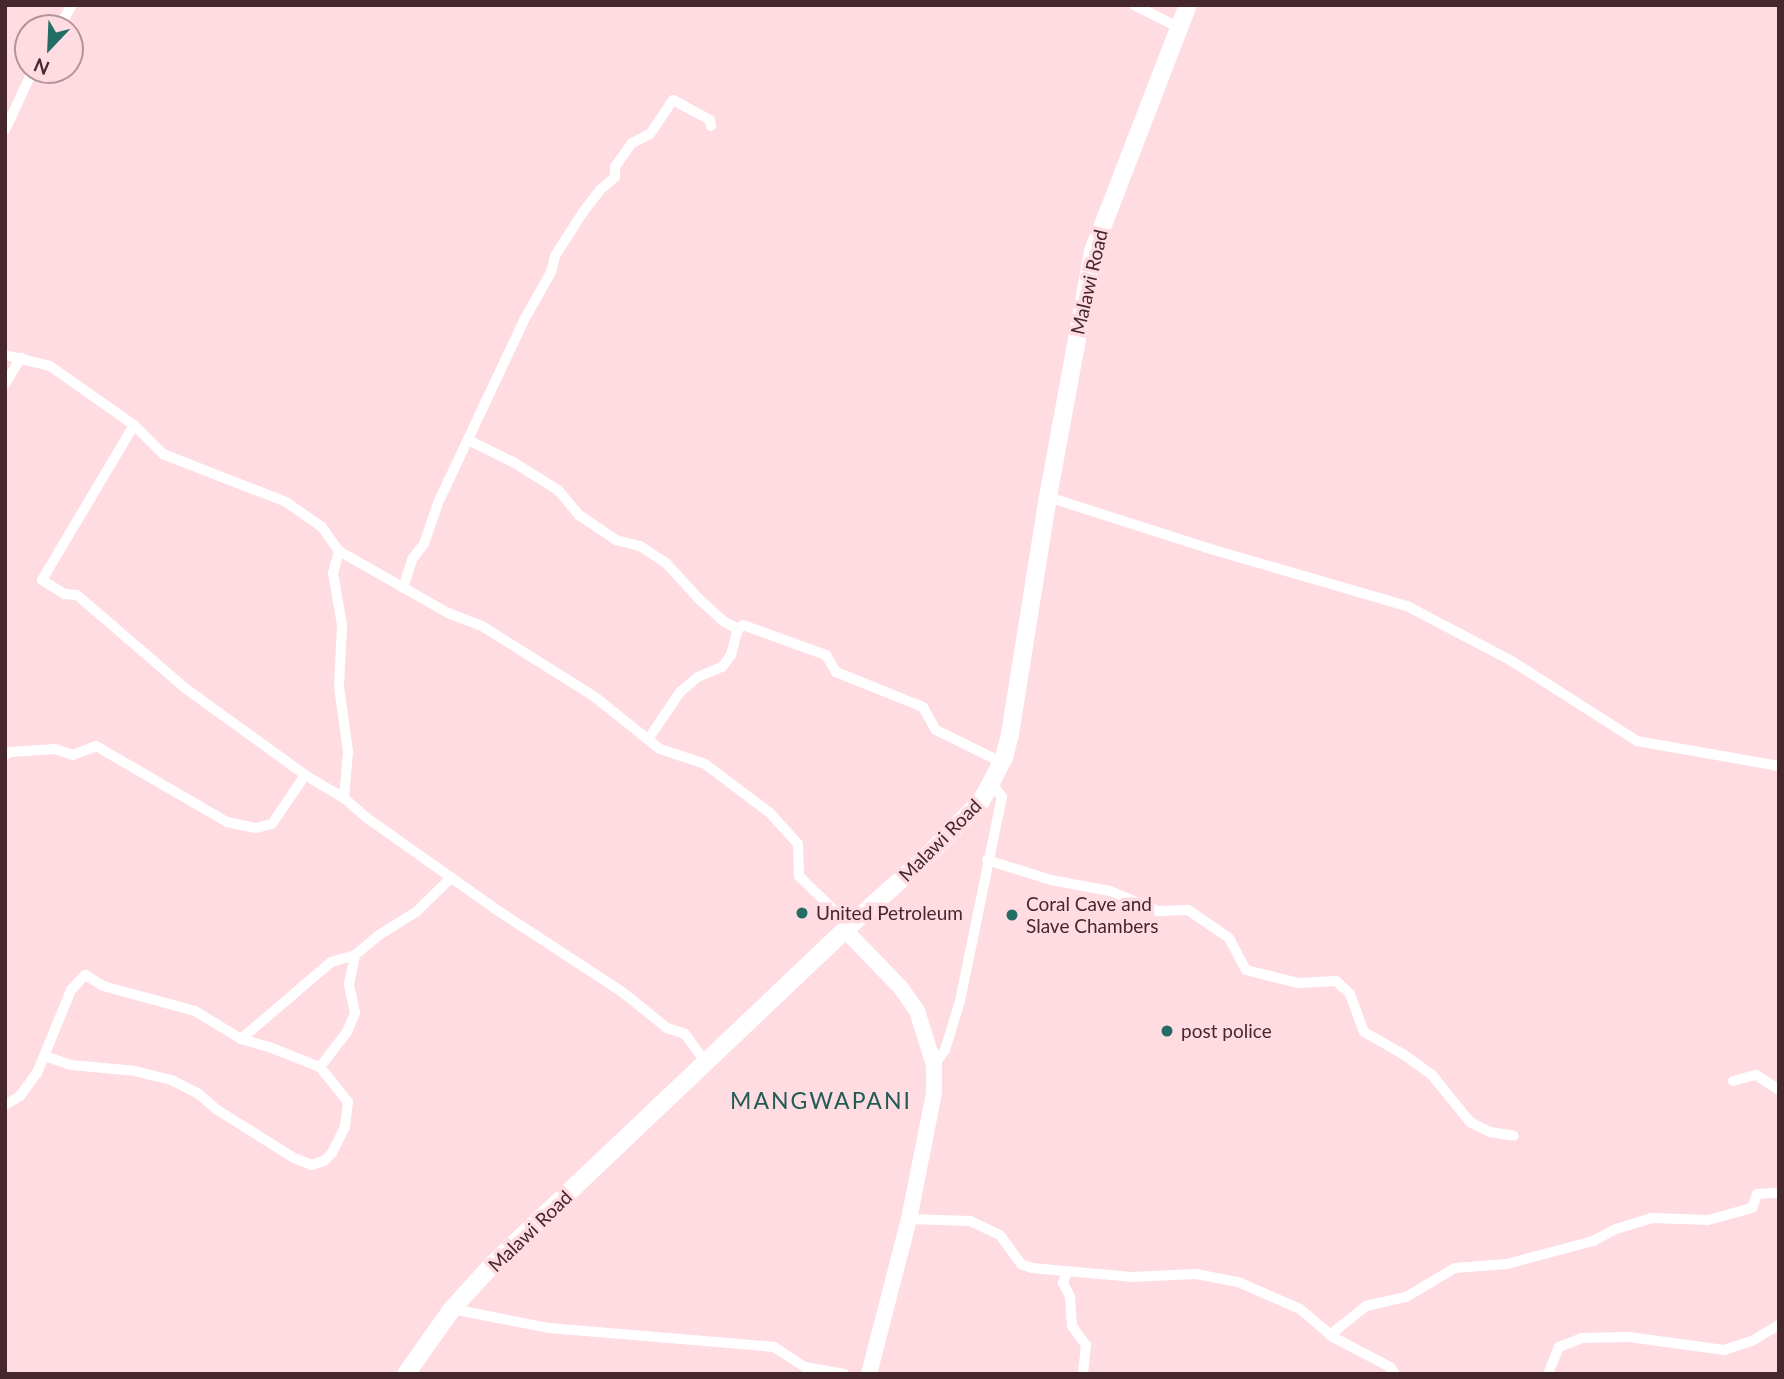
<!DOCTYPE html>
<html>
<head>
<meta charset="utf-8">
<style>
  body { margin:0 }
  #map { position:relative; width:1784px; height:1379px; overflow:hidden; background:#fedce2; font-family:Lato,sans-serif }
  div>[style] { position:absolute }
  .street>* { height:10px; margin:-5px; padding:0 5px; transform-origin:5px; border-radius:5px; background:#fff }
  .secondary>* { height:16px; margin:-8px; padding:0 8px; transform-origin:8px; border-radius:8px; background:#fff }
  .primary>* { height:18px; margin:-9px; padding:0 9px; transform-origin:9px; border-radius:9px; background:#fff }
  .dots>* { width:19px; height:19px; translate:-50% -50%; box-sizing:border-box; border:4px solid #fedce2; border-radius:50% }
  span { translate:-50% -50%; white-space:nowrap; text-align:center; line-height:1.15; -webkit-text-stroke:7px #fedce2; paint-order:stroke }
  .street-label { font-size:19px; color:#46272e }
  .poi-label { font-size:19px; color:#46272e }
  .left { translate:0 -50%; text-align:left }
  .quarter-label { font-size:23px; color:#225b55; letter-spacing:2px }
  .frame { position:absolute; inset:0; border:7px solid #46272e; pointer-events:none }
  .north { position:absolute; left:14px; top:14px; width:70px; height:70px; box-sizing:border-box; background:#fedce2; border:2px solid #b4949a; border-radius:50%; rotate:203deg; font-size:19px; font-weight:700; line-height:28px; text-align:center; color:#46272e }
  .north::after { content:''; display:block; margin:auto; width:24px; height:32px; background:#246d65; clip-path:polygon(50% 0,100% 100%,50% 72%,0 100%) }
</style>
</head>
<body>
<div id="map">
  <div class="street">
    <i style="left:1134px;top:5px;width:49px;rotate:26.6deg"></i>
    <i style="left:59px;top:28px;width:26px;rotate:-61deg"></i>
    <i style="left:5px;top:130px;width:66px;rotate:-65deg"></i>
    <i style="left:5px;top:355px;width:46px;rotate:13.7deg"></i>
    <i style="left:50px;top:366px;width:103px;rotate:35.1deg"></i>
    <i style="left:134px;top:425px;width:41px;rotate:45deg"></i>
    <i style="left:163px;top:454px;width:132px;rotate:21.3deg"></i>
    <i style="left:286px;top:502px;width:44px;rotate:34.8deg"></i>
    <i style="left:322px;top:527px;width:29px;rotate:55deg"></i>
    <i style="left:339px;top:551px;width:125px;rotate:29.6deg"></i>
    <i style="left:448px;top:613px;width:36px;rotate:21deg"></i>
    <i style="left:482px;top:626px;width:133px;rotate:32.1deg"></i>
    <i style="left:595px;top:697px;width:83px;rotate:38.7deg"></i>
    <i style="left:660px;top:749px;width:47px;rotate:18.4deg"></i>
    <i style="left:705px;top:764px;width:81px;rotate:37deg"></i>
    <i style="left:770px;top:813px;width:42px;rotate:47.9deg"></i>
    <i style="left:798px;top:844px;width:32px;rotate:88deg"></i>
    <i style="left:799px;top:876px;width:71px;rotate:44.4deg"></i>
    <i style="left:5px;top:384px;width:31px;rotate:-59deg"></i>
    <i style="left:134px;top:425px;width:180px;rotate:120.7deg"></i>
    <i style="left:42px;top:580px;width:26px;rotate:32deg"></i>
    <i style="left:64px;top:594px;width:13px;rotate:4deg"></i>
    <i style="left:77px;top:595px;width:143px;rotate:40.7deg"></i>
    <i style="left:185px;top:688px;width:148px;rotate:35.9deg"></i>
    <i style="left:305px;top:775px;width:45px;rotate:30.5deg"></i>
    <i style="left:344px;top:798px;width:30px;rotate:41deg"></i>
    <i style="left:367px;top:818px;width:156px;rotate:35.3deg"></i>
    <i style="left:494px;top:908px;width:152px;rotate:33.2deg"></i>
    <i style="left:621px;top:991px;width:59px;rotate:38.8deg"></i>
    <i style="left:667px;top:1028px;width:19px;rotate:18deg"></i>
    <i style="left:685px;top:1034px;width:36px;rotate:54deg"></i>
    <i style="left:468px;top:440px;width:50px;rotate:26.1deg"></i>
    <i style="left:513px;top:462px;width:53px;rotate:31.9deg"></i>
    <i style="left:558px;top:490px;width:33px;rotate:50deg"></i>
    <i style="left:579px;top:515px;width:45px;rotate:34deg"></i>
    <i style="left:616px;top:540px;width:25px;rotate:14deg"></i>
    <i style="left:640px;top:546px;width:31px;rotate:33deg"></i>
    <i style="left:666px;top:563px;width:50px;rotate:47.4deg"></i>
    <i style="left:700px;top:600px;width:31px;rotate:42deg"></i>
    <i style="left:723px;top:621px;width:17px;rotate:28deg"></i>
    <i style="left:1048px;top:497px;width:174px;rotate:17.7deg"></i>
    <i style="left:1214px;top:550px;width:201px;rotate:16.2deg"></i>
    <i style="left:1407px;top:606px;width:116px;rotate:27.7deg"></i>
    <i style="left:1510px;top:660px;width:151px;rotate:32.5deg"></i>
    <i style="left:1637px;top:741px;width:144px;rotate:10deg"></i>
    <i style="left:339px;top:551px;width:23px;rotate:105deg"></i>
    <i style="left:333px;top:573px;width:53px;rotate:80.2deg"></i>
    <i style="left:342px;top:625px;width:62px;rotate:92.8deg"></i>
    <i style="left:339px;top:687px;width:66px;rotate:82.1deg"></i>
    <i style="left:348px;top:752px;width:46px;rotate:95deg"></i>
    <i style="left:403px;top:588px;width:32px;rotate:-72deg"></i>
    <i style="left:413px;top:558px;width:18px;rotate:-52deg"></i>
    <i style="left:424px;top:544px;width:43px;rotate:-71.1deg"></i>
    <i style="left:438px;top:503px;width:202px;rotate:-64.8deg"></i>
    <i style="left:524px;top:320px;width:55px;rotate:-60.6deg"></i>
    <i style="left:551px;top:272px;width:16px;rotate:-76deg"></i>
    <i style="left:555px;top:256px;width:52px;rotate:-57.5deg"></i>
    <i style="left:583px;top:212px;width:28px;rotate:-52deg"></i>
    <i style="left:600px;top:190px;width:20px;rotate:-41deg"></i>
    <i style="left:615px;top:177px;width:10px;rotate:-90deg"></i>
    <i style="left:615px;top:167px;width:29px;rotate:-55deg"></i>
    <i style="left:632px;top:143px;width:20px;rotate:-27deg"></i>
    <i style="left:650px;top:134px;width:41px;rotate:-55.9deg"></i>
    <i style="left:673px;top:100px;width:42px;rotate:28.4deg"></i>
    <i style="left:710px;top:120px;width:6px;rotate:81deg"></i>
    <i style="left:649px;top:738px;width:55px;rotate:-56deg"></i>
    <i style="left:680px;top:692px;width:23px;rotate:-40deg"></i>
    <i style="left:698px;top:677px;width:26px;rotate:-23deg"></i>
    <i style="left:722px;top:667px;width:15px;rotate:-53deg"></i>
    <i style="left:731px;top:655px;width:27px;rotate:-75deg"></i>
    <i style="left:738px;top:629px;width:6px;rotate:-39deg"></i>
    <i style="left:743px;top:625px;width:88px;rotate:19.9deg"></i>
    <i style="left:826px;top:655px;width:20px;rotate:60deg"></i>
    <i style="left:836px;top:672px;width:94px;rotate:21.9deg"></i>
    <i style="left:923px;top:707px;width:26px;rotate:61deg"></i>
    <i style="left:936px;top:730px;width:72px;rotate:26.2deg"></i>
    <i style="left:5px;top:755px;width:6px;rotate:-31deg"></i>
    <i style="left:10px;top:752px;width:45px;rotate:-3.8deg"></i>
    <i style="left:55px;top:749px;width:19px;rotate:18deg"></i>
    <i style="left:73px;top:755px;width:25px;rotate:-21deg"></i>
    <i style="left:96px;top:746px;width:151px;rotate:30.1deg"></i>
    <i style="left:227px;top:822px;width:30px;rotate:12deg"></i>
    <i style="left:256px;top:828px;width:16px;rotate:-14deg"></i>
    <i style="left:272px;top:824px;width:59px;rotate:-56deg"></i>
    <i style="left:987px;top:860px;width:67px;rotate:17.4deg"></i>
    <i style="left:1051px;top:880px;width:60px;rotate:10.6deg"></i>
    <i style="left:1110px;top:891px;width:52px;rotate:22.6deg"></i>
    <i style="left:1158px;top:911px;width:30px;rotate:-2deg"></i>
    <i style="left:1188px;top:910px;width:50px;rotate:34.3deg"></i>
    <i style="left:1229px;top:938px;width:36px;rotate:62deg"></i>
    <i style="left:1246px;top:970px;width:54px;rotate:14deg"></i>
    <i style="left:1298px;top:983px;width:38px;rotate:-3deg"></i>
    <i style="left:1336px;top:981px;width:19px;rotate:43deg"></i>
    <i style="left:1350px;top:994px;width:40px;rotate:69.8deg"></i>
    <i style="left:1364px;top:1032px;width:45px;rotate:29.4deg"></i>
    <i style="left:1403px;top:1054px;width:36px;rotate:36deg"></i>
    <i style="left:1432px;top:1075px;width:60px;rotate:51deg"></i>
    <i style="left:1470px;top:1122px;width:22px;rotate:27deg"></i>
    <i style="left:1490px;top:1132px;width:24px;rotate:9deg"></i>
    <i style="left:241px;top:1039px;width:118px;rotate:-40.5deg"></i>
    <i style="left:331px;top:962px;width:25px;rotate:-16deg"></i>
    <i style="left:355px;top:955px;width:31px;rotate:-40deg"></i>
    <i style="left:379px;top:935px;width:44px;rotate:-31.9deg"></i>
    <i style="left:416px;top:912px;width:50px;rotate:-44.2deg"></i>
    <i style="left:934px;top:1065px;width:19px;rotate:-54deg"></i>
    <i style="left:945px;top:1050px;width:51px;rotate:-73deg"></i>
    <i style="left:960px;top:1001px;width:194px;rotate:-78.4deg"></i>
    <i style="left:999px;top:811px;width:14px;rotate:-78deg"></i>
    <i style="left:1002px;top:797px;width:18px;rotate:-128deg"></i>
    <i style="left:320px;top:1067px;width:44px;rotate:-52.4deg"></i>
    <i style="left:347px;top:1032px;width:21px;rotate:-67deg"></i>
    <i style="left:355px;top:1013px;width:30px;rotate:-102deg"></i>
    <i style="left:349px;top:984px;width:30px;rotate:-78deg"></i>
    <i style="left:1733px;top:1081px;width:24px;rotate:-15deg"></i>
    <i style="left:1756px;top:1075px;width:27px;rotate:33deg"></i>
    <i style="left:5px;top:1105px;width:17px;rotate:-31deg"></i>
    <i style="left:20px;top:1096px;width:29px;rotate:-54deg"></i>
    <i style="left:37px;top:1073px;width:90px;rotate:-67.7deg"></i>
    <i style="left:71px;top:990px;width:21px;rotate:-47deg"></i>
    <i style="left:85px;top:975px;width:21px;rotate:31deg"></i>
    <i style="left:103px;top:986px;width:95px;rotate:15.2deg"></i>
    <i style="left:195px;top:1011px;width:54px;rotate:31.3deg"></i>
    <i style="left:241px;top:1039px;width:29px;rotate:16deg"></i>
    <i style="left:269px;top:1047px;width:55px;rotate:21.4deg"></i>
    <i style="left:320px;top:1067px;width:45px;rotate:51.3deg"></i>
    <i style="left:348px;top:1102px;width:25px;rotate:97deg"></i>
    <i style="left:345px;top:1127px;width:29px;rotate:117deg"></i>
    <i style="left:332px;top:1153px;width:11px;rotate:135deg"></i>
    <i style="left:324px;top:1161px;width:13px;rotate:162deg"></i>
    <i style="left:312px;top:1165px;width:19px;rotate:-159deg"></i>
    <i style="left:294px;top:1158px;width:92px;rotate:-147.9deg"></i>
    <i style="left:216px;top:1109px;width:23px;rotate:-139deg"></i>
    <i style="left:199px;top:1094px;width:31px;rotate:-153deg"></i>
    <i style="left:171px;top:1080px;width:36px;rotate:-166deg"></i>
    <i style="left:136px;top:1071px;width:65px;rotate:-174.7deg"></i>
    <i style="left:71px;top:1065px;width:28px;rotate:-161deg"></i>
    <i style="left:909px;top:1219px;width:61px;rotate:1.9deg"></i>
    <i style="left:970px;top:1221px;width:33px;rotate:25deg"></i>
    <i style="left:1000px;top:1235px;width:36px;rotate:54deg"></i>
    <i style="left:1021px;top:1264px;width:12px;rotate:20deg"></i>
    <i style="left:1032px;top:1268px;width:100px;rotate:5.1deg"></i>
    <i style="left:1132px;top:1277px;width:64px;rotate:-2.7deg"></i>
    <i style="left:1196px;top:1274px;width:43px;rotate:10.8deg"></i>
    <i style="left:1238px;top:1282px;width:68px;rotate:23.5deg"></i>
    <i style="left:1300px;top:1309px;width:43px;rotate:40.3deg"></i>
    <i style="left:1333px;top:1337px;width:64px;rotate:27.8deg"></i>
    <i style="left:1390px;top:1367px;width:9px;rotate:54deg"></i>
    <i style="left:1067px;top:1272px;width:12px;rotate:110deg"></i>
    <i style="left:1063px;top:1283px;width:16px;rotate:63deg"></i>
    <i style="left:1070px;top:1297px;width:29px;rotate:86deg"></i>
    <i style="left:1072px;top:1326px;width:24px;rotate:54deg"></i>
    <i style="left:1086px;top:1345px;width:29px;rotate:96deg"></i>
    <i style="left:452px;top:1309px;width:99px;rotate:11.1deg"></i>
    <i style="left:549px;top:1328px;width:226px;rotate:4.8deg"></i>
    <i style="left:774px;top:1347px;width:37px;rotate:33deg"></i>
    <i style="left:805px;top:1367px;width:40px;rotate:10deg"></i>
    <i style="left:1330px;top:1335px;width:46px;rotate:-38.9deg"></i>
    <i style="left:1366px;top:1306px;width:41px;rotate:-12.7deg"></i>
    <i style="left:1406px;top:1297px;width:57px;rotate:-30.6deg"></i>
    <i style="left:1455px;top:1268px;width:52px;rotate:-4.4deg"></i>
    <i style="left:1507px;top:1264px;width:89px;rotate:-15deg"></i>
    <i style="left:1593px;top:1241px;width:26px;rotate:-28deg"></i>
    <i style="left:1616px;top:1229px;width:38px;rotate:-17deg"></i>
    <i style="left:1652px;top:1218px;width:56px;rotate:2deg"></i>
    <i style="left:1708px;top:1220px;width:46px;rotate:-15.3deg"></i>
    <i style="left:1752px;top:1208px;width:15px;rotate:-70deg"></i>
    <i style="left:1757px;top:1194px;width:22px;rotate:-3deg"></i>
    <i style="left:1548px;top:1374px;width:29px;rotate:-68deg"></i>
    <i style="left:1559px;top:1347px;width:25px;rotate:-21deg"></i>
    <i style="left:1582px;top:1338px;width:47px;rotate:-1.2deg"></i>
    <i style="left:1629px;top:1337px;width:96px;rotate:7.8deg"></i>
    <i style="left:1724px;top:1350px;width:29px;rotate:-18deg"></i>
    <i style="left:1752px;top:1341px;width:31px;rotate:-31deg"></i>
  </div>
  <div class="secondary">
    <i style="left:845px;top:930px;width:81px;rotate:46deg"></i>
    <i style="left:901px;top:988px;width:28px;rotate:55deg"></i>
    <i style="left:917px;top:1011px;width:57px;rotate:72.5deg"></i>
    <i style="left:934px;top:1065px;width:28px;rotate:90deg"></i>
    <i style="left:934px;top:1093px;width:128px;rotate:101.2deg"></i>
    <i style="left:909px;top:1219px;width:160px;rotate:104.5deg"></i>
  </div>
  <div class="primary">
    <i style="left:406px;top:1374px;width:80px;rotate:-54.7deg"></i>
    <i style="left:452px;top:1309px;width:61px;rotate:-47.7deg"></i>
    <i style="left:493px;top:1264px;width:485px;rotate:-43.5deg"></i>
    <i style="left:845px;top:930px;width:110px;rotate:-42.1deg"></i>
    <i style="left:927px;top:856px;width:77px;rotate:-45.5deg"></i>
    <i style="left:981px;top:801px;width:21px;rotate:-61deg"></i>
    <i style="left:991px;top:783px;width:29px;rotate:-63deg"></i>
    <i style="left:1004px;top:757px;width:24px;rotate:-75deg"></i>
    <i style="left:1010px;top:734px;width:240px;rotate:-80.9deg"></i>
    <i style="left:1048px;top:497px;width:250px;rotate:-79.6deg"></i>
    <i style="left:1093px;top:251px;width:264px;rotate:-68.9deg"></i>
  </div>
  <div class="dots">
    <i style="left:802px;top:913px;background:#246d65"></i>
    <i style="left:1012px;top:915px;background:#246d65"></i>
    <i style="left:1167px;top:1031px;background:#246d65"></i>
  </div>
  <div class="street-label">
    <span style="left:1089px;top:282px;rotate:-77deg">Malawi Road</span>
    <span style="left:940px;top:840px;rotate:-45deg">Malawi Road</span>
    <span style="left:530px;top:1231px;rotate:-44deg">Malawi Road</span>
  </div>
  <div class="poi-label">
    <span class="left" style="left:1026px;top:915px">Coral Cave and<br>Slave Chambers</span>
    <span class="left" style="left:816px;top:913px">United Petroleum</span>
    <span class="left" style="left:1181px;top:1031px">post police</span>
  </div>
  <div class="quarter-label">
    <span style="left:821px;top:1100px">MANGWAPANI</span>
  </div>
  <div class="frame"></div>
  <div class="north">N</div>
</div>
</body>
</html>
